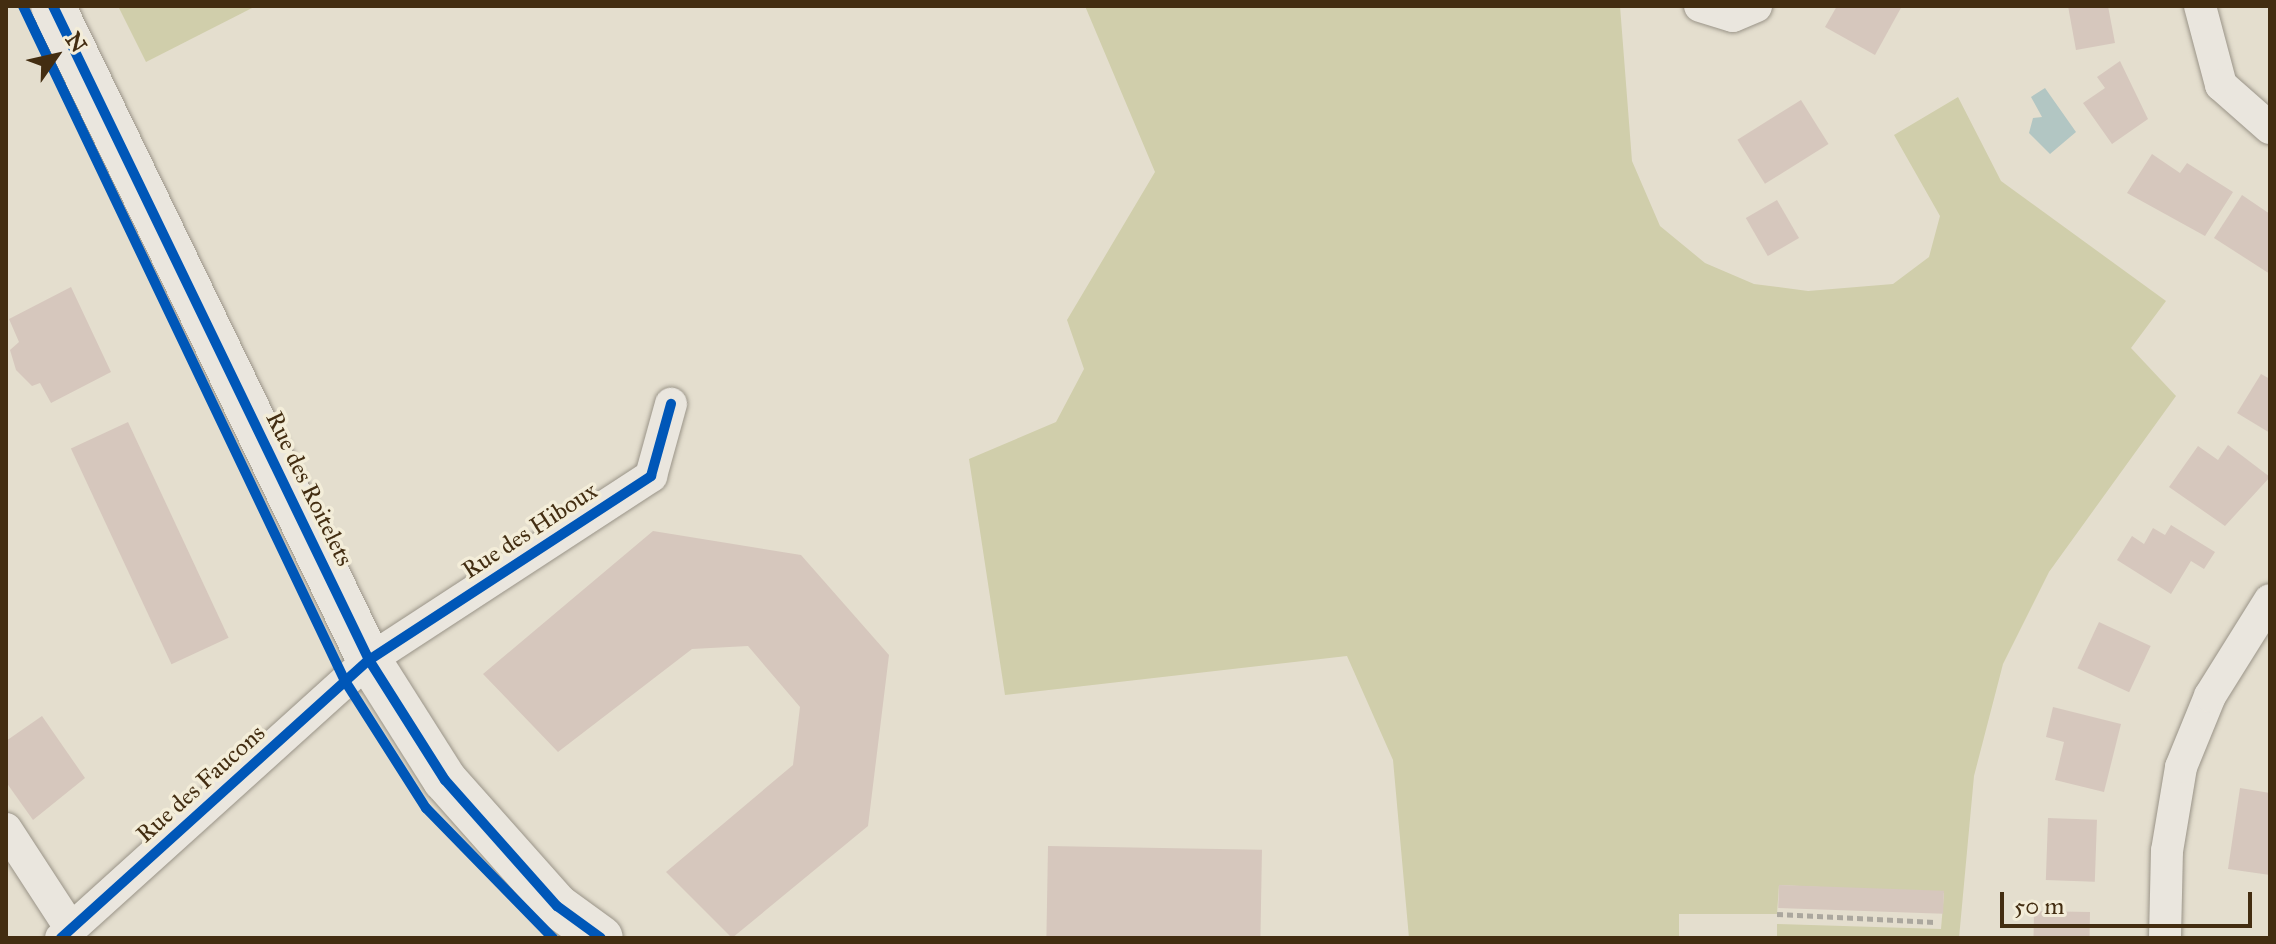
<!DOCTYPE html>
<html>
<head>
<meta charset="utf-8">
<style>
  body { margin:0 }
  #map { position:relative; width:2276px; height:944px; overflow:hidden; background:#e4dece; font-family:"IM FELL Great Primer",serif }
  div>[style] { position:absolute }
  .green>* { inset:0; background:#d0ceab }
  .water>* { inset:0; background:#b2c6c3 }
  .building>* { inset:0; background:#d6c7bd; transform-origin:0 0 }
  .path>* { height:5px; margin-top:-2.5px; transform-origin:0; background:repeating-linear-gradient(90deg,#aba79e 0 6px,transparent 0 10px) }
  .roads { filter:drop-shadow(0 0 2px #9a9488) drop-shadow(0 0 2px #9a9488) }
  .street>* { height:32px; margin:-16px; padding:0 16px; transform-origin:16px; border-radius:16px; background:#eae6de }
  .secondary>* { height:44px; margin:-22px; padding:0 22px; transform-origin:22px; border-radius:22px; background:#eae6de }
  .cycleway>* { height:10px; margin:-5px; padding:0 5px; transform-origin:5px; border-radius:5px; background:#0057b8 }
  span { translate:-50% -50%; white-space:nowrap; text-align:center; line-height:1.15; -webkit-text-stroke:7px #f3edd9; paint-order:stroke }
  .street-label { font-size:24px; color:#432d11 }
  .frame { position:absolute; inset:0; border:8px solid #432d11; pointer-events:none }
  .north { position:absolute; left:16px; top:16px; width:80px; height:80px; -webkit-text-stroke:6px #f3edd9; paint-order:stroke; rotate:56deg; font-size:22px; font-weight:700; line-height:32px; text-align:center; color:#432d11 }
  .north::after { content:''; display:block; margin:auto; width:28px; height:36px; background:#432d11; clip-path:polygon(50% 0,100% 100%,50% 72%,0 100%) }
  .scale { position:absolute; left:2000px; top:892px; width:252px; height:36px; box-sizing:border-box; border:4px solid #432d11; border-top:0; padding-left:10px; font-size:24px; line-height:28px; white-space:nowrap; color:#432d11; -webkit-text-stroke:6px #f3edd9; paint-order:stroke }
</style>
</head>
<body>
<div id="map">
  <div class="green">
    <i style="clip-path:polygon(118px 6px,256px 6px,146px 62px)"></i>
    <i style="clip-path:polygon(1085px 6px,1620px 6px,1632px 161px,1660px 226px,1705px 263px,1754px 284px,1808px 291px,1893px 284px,1929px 257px,1940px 216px,1894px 135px,1958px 97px,2001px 181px,2166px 301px,2131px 348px,2176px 396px,2049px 572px,2003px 664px,1974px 776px,1959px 938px,1777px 938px,1777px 924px,1941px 929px,1944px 893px,1779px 885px,1777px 914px,1679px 914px,1679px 938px,1409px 938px,1393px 760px,1347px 656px,1005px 695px,969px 459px,1056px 422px,1084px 369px,1067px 320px,1155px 172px)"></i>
  </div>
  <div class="water">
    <i style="clip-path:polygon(2045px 88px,2076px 132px,2050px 154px,2029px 133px,2033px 118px,2042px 117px,2031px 97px)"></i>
  </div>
  <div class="building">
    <i style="clip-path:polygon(1837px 6px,1902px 6px,1875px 55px,1825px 27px)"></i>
    <i style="clip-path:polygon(2068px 6px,2108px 6px,2115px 43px,2076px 50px)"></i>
    <i style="clip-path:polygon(2120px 61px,2148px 119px,2112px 144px,2083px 103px,2105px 88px,2097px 77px)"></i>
    <i style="left:1801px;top:100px;width:52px;height:75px;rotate:58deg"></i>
    <i style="clip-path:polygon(2152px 154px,2180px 173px,2187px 163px,2233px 192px,2205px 236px,2127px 193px)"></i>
    <i style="clip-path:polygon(2242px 195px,2270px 214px,2270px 274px,2214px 238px)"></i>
    <i style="left:1777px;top:200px;width:44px;height:36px;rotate:60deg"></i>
    <i style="clip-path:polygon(71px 287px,111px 372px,51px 403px,40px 383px,32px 386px,16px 370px,10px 350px,19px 342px,9px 319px)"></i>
    <i style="clip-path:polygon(2261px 374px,2270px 379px,2270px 433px,2237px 413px)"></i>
    <i style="left:128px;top:422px;width:238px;height:63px;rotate:65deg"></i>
    <i style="clip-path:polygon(2228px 445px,2270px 477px,2225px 526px,2169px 487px,2198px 446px,2218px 460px)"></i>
    <i style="clip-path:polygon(2171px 525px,2215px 552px,2204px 569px,2191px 561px,2171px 594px,2117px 560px,2132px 536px,2144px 544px,2153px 528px,2165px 535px)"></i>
    <i style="clip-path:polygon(653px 531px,801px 555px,889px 655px,868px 826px,732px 938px,666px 872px,793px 765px,800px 707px,748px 646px,692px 649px,558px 752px,483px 674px)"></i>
    <i style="left:2099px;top:622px;width:57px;height:51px;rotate:25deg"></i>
    <i style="clip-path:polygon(2053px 707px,2121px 724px,2104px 792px,2055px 780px,2064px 742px,2046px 737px)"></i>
    <i style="clip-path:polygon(42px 716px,85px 778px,33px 820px,6px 782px,6px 741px)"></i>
    <i style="clip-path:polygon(2240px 788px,2270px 793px,2270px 875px,2228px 869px)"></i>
    <i style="left:2048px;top:818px;width:49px;height:62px;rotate:2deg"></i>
    <i style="left:1048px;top:846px;width:214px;height:92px;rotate:1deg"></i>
    <i style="left:1779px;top:885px;width:165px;height:23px;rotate:2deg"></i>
    <i style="left:2034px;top:911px;width:56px;height:27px;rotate:1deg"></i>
  </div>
  <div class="path">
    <i style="left:1777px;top:914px;width:158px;rotate:2.9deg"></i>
  </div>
  <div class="roads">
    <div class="street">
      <i style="left:1700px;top:6px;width:34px;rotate:17deg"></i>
      <i style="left:1733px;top:16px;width:25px;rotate:-23deg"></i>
      <i style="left:2200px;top:6px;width:82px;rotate:75.1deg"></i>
      <i style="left:2221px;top:85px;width:65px;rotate:41.3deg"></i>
      <i style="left:6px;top:829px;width:119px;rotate:57deg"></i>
      <i style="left:61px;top:938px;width:415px;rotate:-42.1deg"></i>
      <i style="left:369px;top:660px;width:337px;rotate:-33.1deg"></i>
      <i style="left:651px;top:476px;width:75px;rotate:-74.5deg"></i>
      <i style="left:2165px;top:938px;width:87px;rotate:-88.7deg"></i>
      <i style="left:2167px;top:851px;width:85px;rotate:-80.5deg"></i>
      <i style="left:2181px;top:767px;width:77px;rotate:-67.8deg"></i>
      <i style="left:2210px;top:696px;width:113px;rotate:-58deg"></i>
    </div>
    <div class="secondary">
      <i style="left:53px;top:6px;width:726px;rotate:64.21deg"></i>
      <i style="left:369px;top:660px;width:142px;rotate:57.7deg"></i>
      <i style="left:445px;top:780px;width:169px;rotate:48.4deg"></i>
      <i style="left:557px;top:906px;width:54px;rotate:36deg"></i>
    </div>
  </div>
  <div class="cycleway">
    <i style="left:23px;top:6px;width:748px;rotate:64.5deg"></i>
    <i style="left:345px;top:681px;width:151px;rotate:57.5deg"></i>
    <i style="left:426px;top:808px;width:182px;rotate:45.7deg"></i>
    <i style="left:53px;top:6px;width:726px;rotate:64.21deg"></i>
    <i style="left:369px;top:660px;width:142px;rotate:57.7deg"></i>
    <i style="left:445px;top:780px;width:169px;rotate:48.4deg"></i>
    <i style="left:557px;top:906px;width:54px;rotate:36deg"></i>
    <i style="left:61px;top:938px;width:415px;rotate:-42.1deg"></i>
    <i style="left:369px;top:660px;width:337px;rotate:-33.1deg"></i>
    <i style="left:651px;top:476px;width:75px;rotate:-74.5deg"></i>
  </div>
  <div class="street-label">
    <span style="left:309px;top:489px;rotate:64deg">Rue des Roitelets</span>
    <span style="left:530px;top:531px;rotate:-33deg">Rue des Hiboux</span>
    <span style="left:201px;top:784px;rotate:-42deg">Rue des Faucons</span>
  </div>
  <div class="frame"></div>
  <div class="north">N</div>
  <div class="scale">50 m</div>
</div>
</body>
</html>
